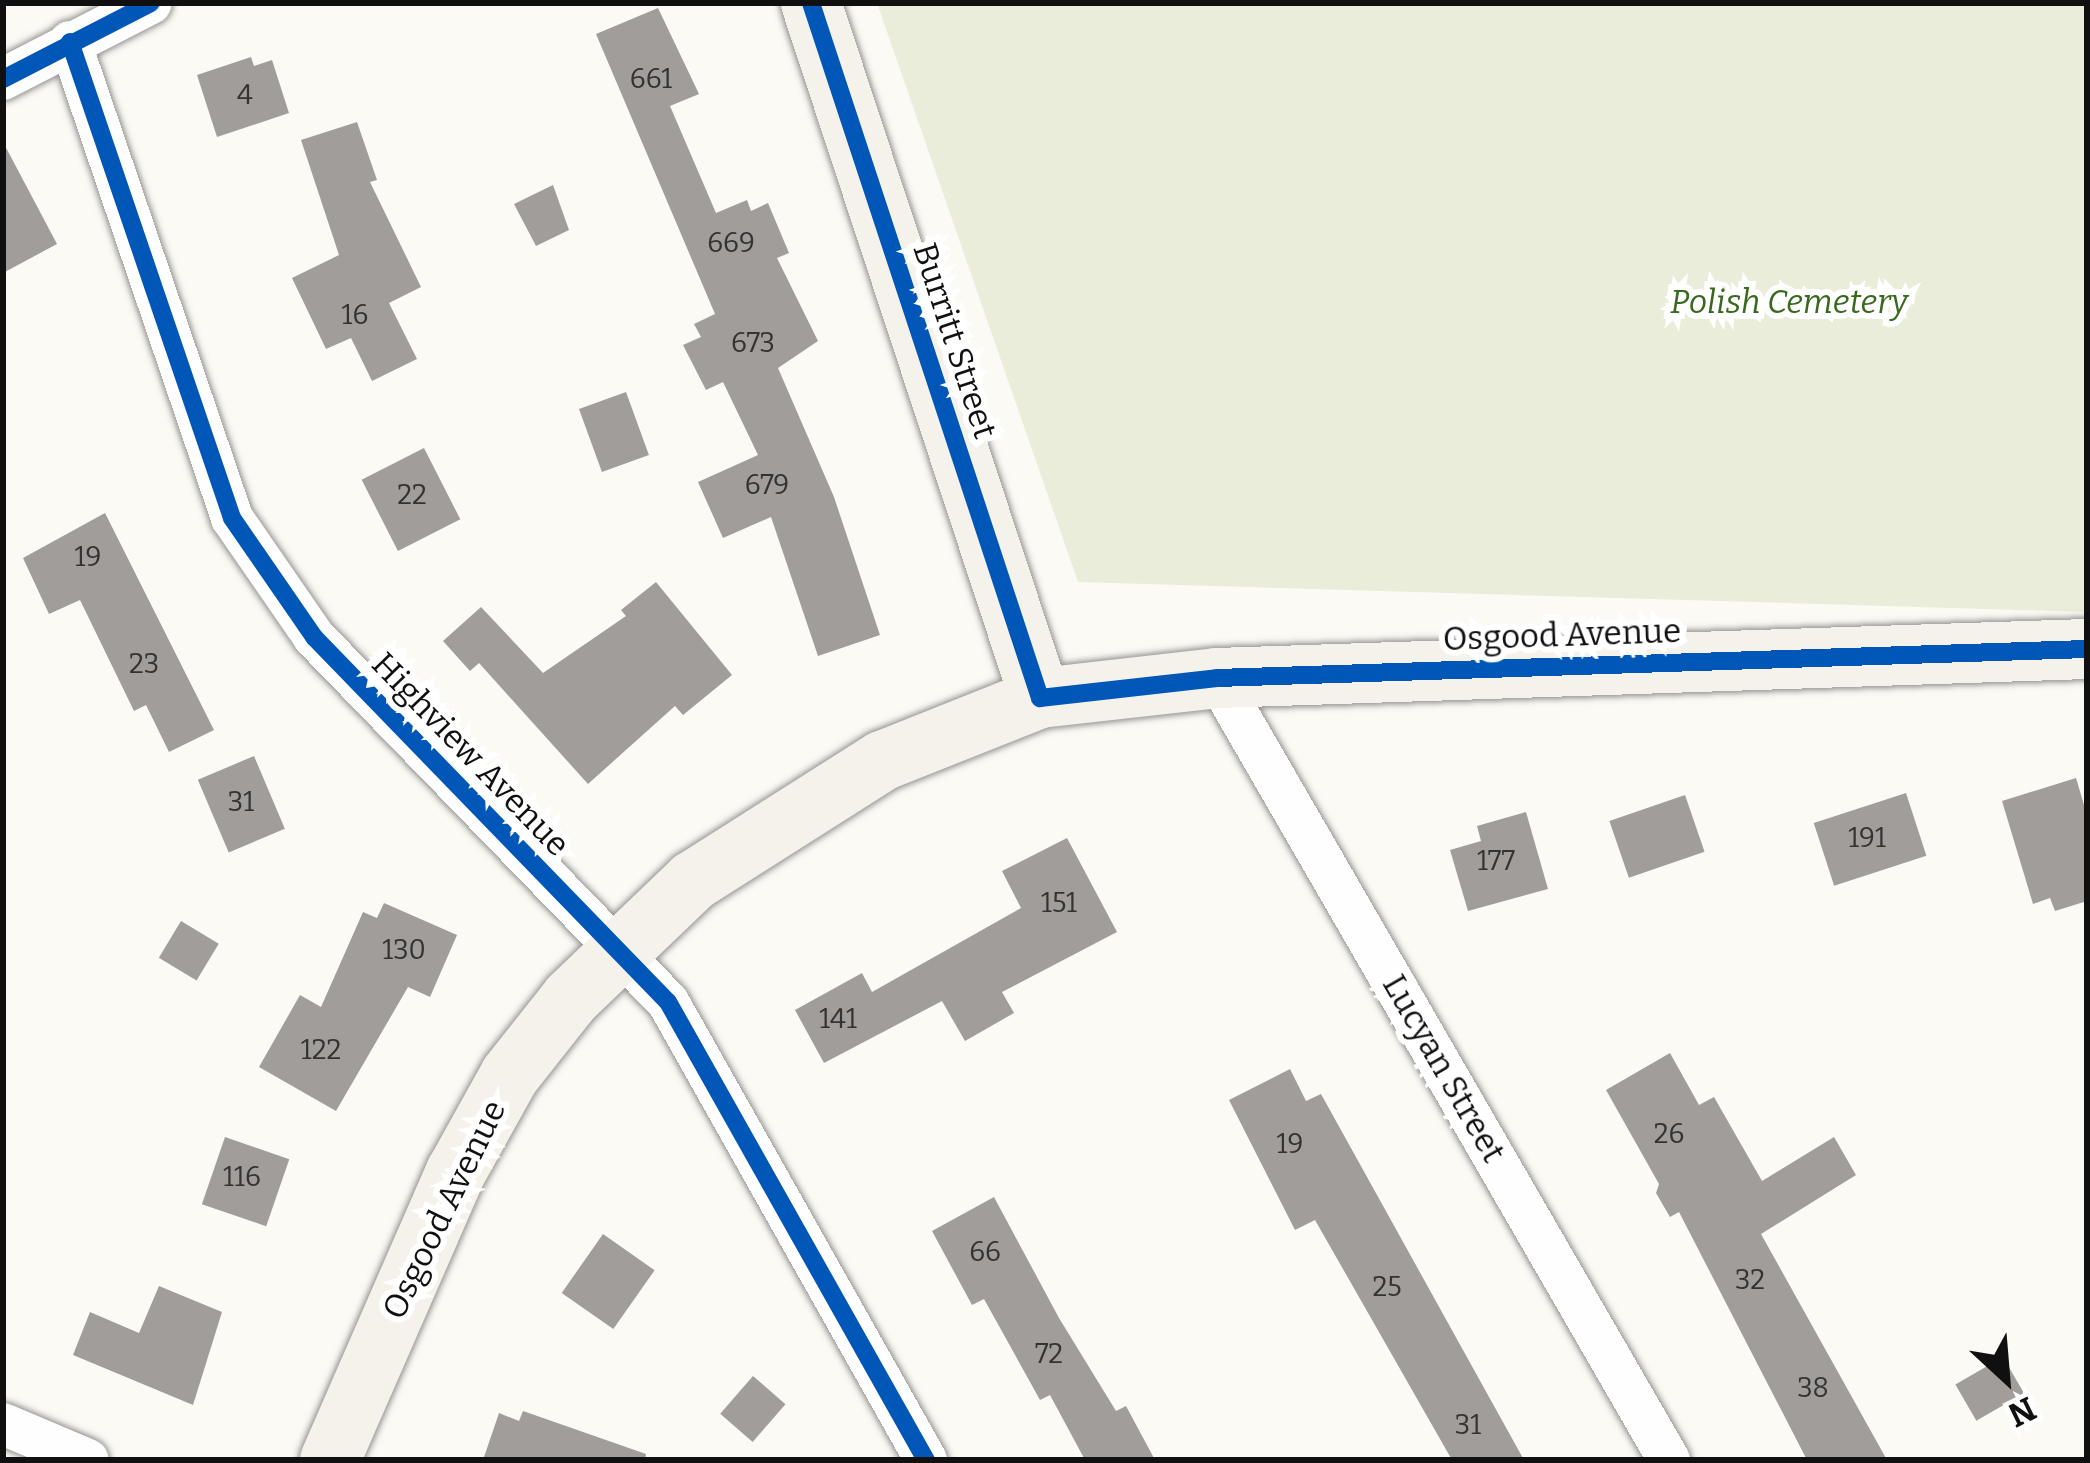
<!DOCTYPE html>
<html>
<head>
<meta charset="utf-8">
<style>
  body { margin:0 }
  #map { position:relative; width:2090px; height:1463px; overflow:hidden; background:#fcfaf5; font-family:Bitter,serif }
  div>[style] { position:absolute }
  .cemetery>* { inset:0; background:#eaedd9 }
  .building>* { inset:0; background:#a09d9a; transform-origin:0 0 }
  .roads { filter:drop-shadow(0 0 3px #969593) drop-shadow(0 0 3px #969593) }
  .street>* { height:42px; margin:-21px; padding:0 21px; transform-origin:21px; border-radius:21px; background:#fffefe }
  .secondary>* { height:60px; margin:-30px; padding:0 30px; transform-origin:30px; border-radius:30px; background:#f5f2eb }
  .cycleway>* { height:18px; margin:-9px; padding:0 9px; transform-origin:9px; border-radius:9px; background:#0057b8 }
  span { translate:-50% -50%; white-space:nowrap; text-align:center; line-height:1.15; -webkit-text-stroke:12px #fff; paint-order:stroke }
  .number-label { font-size:27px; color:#343332 }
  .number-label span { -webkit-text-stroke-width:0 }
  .park-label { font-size:33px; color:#38691e; font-style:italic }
  .street-label { font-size:33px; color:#101010 }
  .frame { position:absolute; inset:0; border:6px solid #101010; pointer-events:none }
  .north { position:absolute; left:1946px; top:1319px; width:120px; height:120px; -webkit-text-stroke:9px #fff; paint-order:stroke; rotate:154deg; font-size:33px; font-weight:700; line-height:48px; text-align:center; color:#101010 }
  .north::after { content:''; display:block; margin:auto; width:42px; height:54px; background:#101010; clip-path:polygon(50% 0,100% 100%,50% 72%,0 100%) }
</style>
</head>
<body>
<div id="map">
  <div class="cemetery">
    <i style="clip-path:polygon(877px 3px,2087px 3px,2087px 612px,1078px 582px)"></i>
  </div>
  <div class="building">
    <i style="clip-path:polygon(658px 8px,699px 94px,670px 106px,716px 213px,747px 200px,751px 211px,768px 203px,789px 253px,777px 258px,818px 341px,778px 368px,834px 497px,880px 635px,818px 656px,771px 517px,723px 538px,698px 482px,758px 455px,723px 382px,706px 390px,683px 345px,701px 337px,694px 324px,715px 314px,596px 34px)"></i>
    <i style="clip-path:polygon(251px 57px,254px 66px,272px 60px,289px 113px,217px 137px,197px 75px)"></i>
    <i style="clip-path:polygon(357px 122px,377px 180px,370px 182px,421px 287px,389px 303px,417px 359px,372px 381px,351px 338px,326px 349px,292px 278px,339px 255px,301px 140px)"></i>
    <i style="clip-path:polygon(3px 142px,57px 244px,3px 273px)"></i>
    <i style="clip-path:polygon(553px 185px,569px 230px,536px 246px,514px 204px)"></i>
    <i style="left:626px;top:392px;width:67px;height:50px;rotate:70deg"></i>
    <i style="left:424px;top:448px;width:80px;height:70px;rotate:63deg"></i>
    <i style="clip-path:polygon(105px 513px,214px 730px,169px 752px,146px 705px,134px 711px,80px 600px,49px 614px,23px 558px)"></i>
    <i style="clip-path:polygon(656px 582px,732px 675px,683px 715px,675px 706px,588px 784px,479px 663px,470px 671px,443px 641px,481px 607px,543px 673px,626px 616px,621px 610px)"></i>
    <i style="left:254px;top:756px;width:79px;height:61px;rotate:67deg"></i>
    <i style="clip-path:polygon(2076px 778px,2087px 815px,2087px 901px,2055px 911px,2050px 898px,2033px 904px,2002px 801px)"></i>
    <i style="left:1906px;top:793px;width:66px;height:97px;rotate:72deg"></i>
    <i style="left:1685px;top:795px;width:60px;height:80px;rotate:71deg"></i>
    <i style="clip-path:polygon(1526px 812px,1548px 889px,1468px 911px,1450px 850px,1481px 841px,1477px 826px)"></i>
    <i style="clip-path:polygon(1067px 838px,1117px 932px,1002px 992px,1014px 1013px,965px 1041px,942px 1001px,824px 1063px,795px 1010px,862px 973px,872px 992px,1021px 908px,1002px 871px)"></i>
    <i style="clip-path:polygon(384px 903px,457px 935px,430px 997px,408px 987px,336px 1111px,259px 1067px,300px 995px,321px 1007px,363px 912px,377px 918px)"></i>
    <i style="left:181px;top:921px;width:44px;height:43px;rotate:31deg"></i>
    <i style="clip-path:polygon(1670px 1053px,1699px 1105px,1714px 1097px,1762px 1181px,1834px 1137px,1856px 1175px,1761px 1234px,1887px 1460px,1807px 1460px,1679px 1212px,1670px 1217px,1656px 1193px,1659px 1184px,1606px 1090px)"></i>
    <i style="clip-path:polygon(1290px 1069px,1306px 1101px,1321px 1094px,1524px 1460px,1452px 1460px,1315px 1220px,1295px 1230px,1229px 1100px)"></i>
    <i style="left:225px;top:1137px;width:68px;height:71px;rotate:19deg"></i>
    <i style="clip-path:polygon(994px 1197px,1059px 1318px,1116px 1411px,1126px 1406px,1155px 1460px,1085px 1460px,1050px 1395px,1040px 1400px,984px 1299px,972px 1305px,932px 1231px)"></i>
    <i style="left:603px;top:1234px;width:63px;height:72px;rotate:35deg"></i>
    <i style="clip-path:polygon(159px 1286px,222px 1312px,193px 1405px,73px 1355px,90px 1312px,139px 1333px)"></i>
    <i style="left:2003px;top:1357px;width:42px;height:55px;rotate:60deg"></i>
    <i style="left:753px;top:1376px;width:43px;height:50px;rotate:41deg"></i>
    <i style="clip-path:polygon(523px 1411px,646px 1454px,645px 1460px,483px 1460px,499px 1413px,519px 1421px)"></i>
  </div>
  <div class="roads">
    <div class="street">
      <i style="left:70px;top:42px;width:503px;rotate:71.2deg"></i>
      <i style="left:232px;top:518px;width:145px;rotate:55.4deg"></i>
      <i style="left:314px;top:637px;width:508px;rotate:45.88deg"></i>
      <i style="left:668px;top:1002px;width:526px;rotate:60.61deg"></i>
      <i style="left:3px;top:79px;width:166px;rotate:-27.2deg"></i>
      <i style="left:1217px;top:678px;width:903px;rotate:59.97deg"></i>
      <i style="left:3px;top:1424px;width:92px;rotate:23deg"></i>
    </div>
    <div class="secondary">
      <i style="left:811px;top:3px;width:732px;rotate:71.76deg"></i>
      <i style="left:330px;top:1460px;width:314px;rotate:-66.4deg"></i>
      <i style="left:456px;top:1172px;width:111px;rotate:-60.9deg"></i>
      <i style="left:510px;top:1075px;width:98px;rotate:-51.6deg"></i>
      <i style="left:571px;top:998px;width:169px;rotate:-43.8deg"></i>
      <i style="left:693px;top:881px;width:224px;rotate:-32.4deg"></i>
      <i style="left:882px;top:761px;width:170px;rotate:-21.7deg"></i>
      <i style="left:1040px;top:698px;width:178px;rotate:-6.4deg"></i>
      <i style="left:1217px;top:678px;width:870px;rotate:-1.91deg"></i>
    </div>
  </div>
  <div class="cycleway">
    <i style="left:811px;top:3px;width:732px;rotate:71.76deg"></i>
    <i style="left:1040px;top:698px;width:178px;rotate:-6.4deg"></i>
    <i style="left:1217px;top:678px;width:870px;rotate:-1.91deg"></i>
    <i style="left:70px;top:42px;width:503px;rotate:71.2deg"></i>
    <i style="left:232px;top:518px;width:145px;rotate:55.4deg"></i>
    <i style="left:314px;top:637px;width:508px;rotate:45.88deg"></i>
    <i style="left:668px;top:1002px;width:526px;rotate:60.61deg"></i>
    <i style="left:3px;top:79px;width:166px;rotate:-27.2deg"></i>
  </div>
  <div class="number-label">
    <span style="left:651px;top:80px">661</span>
    <span style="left:245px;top:96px">4</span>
    <span style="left:731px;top:244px">669</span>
    <span style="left:355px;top:316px">16</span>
    <span style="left:753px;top:344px">673</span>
    <span style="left:767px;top:486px">679</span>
    <span style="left:412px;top:496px">22</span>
    <span style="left:88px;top:558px">19</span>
    <span style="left:144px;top:665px">23</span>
    <span style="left:241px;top:803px">31</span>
    <span style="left:1867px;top:839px">191</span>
    <span style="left:1496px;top:862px">177</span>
    <span style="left:1059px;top:904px">151</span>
    <span style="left:404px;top:951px">130</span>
    <span style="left:838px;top:1020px">141</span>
    <span style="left:321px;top:1051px">122</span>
    <span style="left:1669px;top:1135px">26</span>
    <span style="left:1290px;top:1145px">19</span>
    <span style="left:242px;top:1178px">116</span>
    <span style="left:985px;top:1253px">66</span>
    <span style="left:1750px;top:1281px">32</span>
    <span style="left:1387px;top:1288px">25</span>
    <span style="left:1049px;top:1355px">72</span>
    <span style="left:1813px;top:1389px">38</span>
    <span style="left:1468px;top:1426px">31</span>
  </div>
  <div class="park-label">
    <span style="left:1789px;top:303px">Polish Cemetery</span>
  </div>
  <div class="street-label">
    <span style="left:954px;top:341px;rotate:72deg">Burritt Street</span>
    <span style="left:1562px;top:636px;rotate:-2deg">Osgood Avenue</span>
    <span style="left:470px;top:755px;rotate:46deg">Highview Avenue</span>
    <span style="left:1443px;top:1069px;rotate:60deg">Lucyan Street</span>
    <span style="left:445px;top:1210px;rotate:-64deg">Osgood Avenue</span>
  </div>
  <div class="frame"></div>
  <div class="north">N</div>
</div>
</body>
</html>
